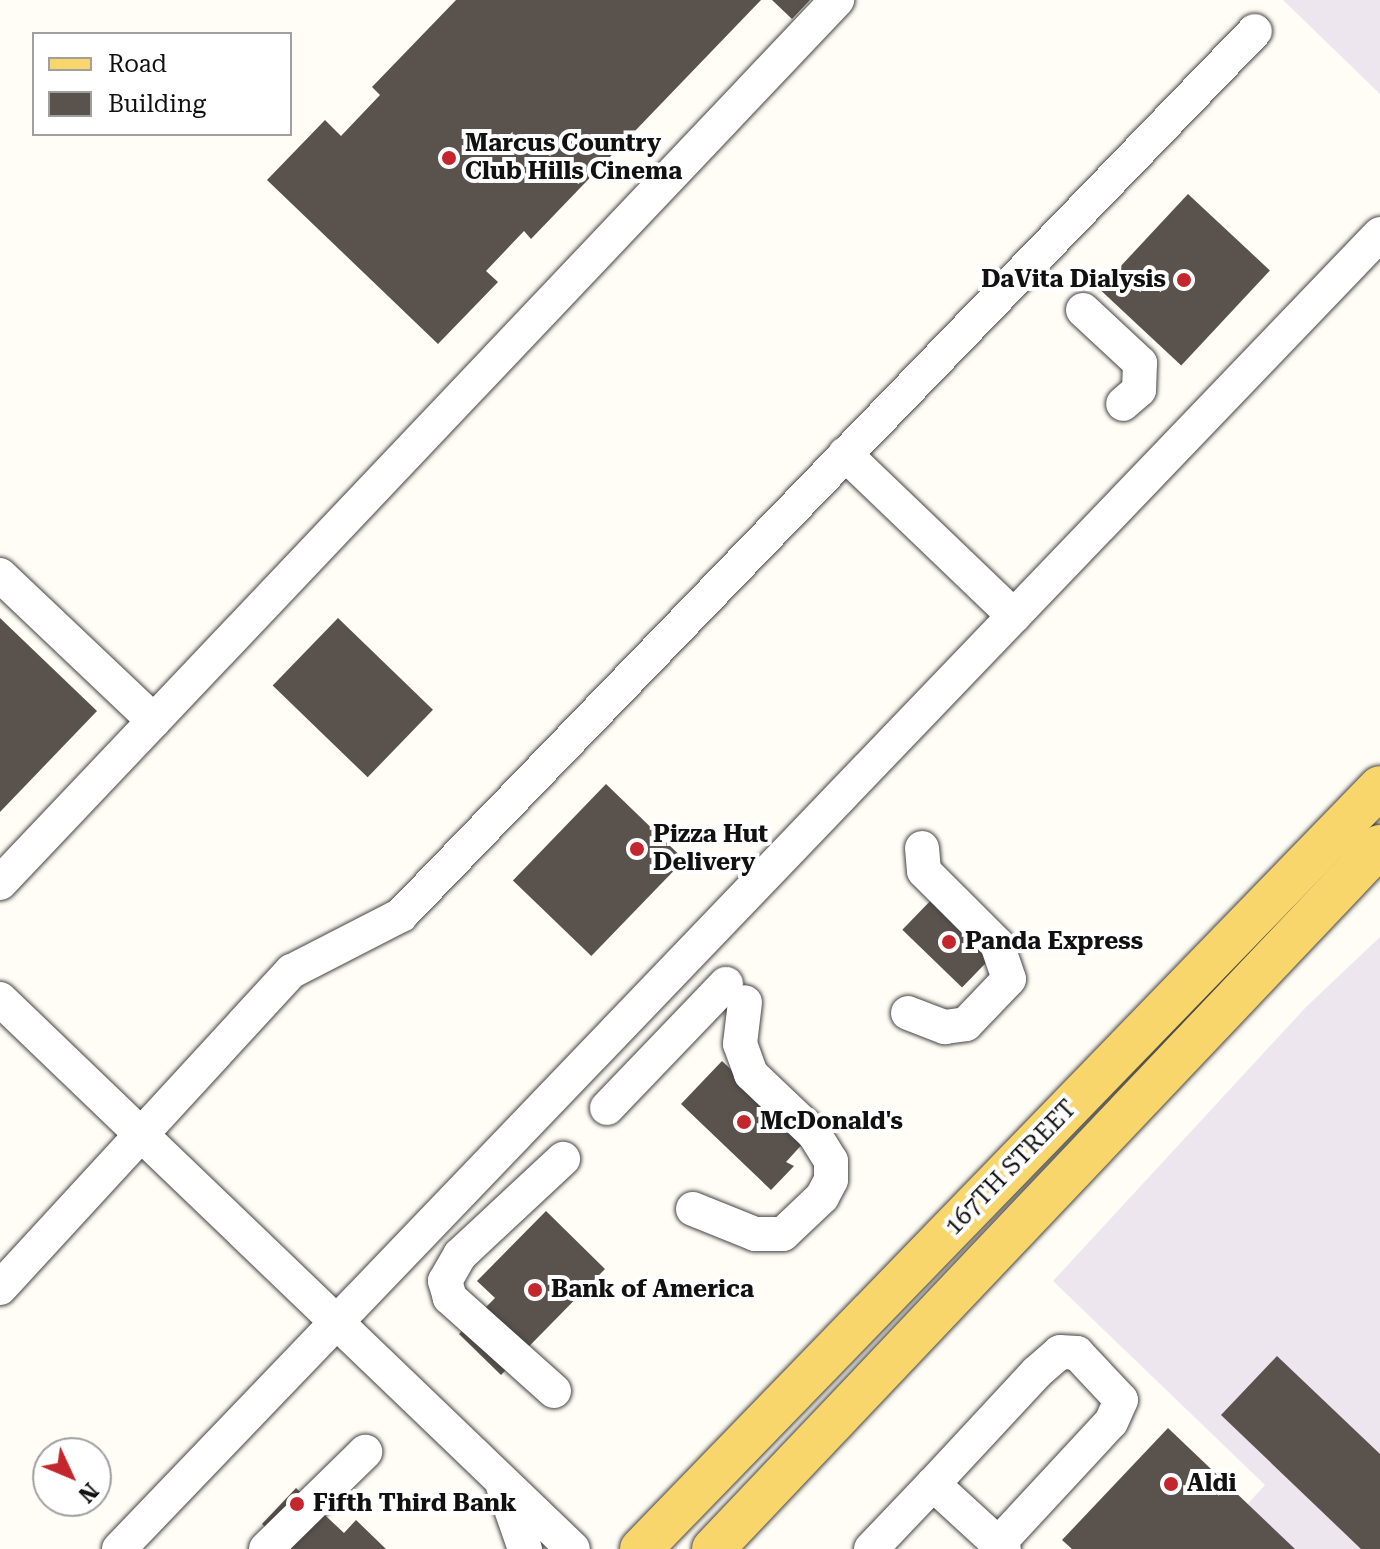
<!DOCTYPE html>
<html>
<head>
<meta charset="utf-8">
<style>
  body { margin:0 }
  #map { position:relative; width:1380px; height:1549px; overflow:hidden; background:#fffdf5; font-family:"Roboto Serif",serif }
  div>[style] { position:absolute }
  .industrial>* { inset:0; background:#eee6ef }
  .building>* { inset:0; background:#5a524d; transform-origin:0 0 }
  .roads { filter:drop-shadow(0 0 2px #444) drop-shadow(0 0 2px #444) }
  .minor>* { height:34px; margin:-17px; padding:0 17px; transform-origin:17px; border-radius:17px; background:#fff }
  .major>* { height:42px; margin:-21px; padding:0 21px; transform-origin:21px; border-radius:21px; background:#f9d66b }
  .dots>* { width:22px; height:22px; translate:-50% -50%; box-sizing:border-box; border:4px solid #fff; border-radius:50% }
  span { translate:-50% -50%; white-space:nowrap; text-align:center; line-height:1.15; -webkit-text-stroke:8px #fff; paint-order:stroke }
  .poi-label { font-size:24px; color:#111; font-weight:700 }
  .left { translate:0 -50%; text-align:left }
  .right { translate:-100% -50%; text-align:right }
  .street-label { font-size:24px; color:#111 }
  .legend { position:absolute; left:32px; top:32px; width:260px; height:104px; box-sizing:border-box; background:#fff; border:2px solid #a0a0a0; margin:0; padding:10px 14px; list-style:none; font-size:24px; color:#111 }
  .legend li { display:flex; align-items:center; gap:16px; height:40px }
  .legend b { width:40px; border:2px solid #a0a0a0 }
  .north { position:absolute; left:32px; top:1437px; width:80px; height:80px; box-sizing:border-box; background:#fff; border:2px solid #a0a0a0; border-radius:50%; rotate:134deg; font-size:22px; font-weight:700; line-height:32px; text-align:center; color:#111 }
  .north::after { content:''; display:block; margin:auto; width:28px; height:36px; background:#c4262e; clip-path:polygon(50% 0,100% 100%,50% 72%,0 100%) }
</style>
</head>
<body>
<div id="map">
  <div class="industrial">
    <i style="clip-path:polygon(1283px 0,1380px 0,1380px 94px)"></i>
    <i style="clip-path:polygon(1380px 937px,1380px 1549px,1206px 1549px,1265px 1485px,1053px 1281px,1306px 1007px)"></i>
  </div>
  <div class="building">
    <i style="clip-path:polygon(456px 0,761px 0,531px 239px,524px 231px,486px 271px,498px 282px,438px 344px,267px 180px,325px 120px,341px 136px,380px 95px,372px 87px)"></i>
    <i style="clip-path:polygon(772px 0,810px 0,792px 19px)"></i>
    <i style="left:1188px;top:194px;width:112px;height:130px;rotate:43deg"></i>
    <i style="clip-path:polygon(0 618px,97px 711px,0 812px)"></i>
    <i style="left:338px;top:618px;width:132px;height:94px;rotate:44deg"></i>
    <i style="left:606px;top:784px;width:109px;height:134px;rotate:44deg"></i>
    <i style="left:935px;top:896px;width:83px;height:47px;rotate:44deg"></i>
    <i style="clip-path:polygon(722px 1061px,806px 1140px,786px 1162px,794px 1166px,771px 1190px,681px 1104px)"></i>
    <i style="clip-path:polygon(546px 1211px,605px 1269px,501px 1375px,459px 1334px,495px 1298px,477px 1281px)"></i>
    <i style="clip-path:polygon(1277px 1356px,1380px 1454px,1380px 1549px,1361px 1549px,1221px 1415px)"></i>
    <i style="clip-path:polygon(1168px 1428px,1295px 1549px,1072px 1549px,1062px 1540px)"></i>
    <i style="clip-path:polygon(296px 1488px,344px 1533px,356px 1520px,386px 1549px,288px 1549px,262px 1524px)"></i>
  </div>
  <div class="roads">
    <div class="minor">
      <i style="left:1083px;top:310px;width:78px;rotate:42.9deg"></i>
      <i style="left:1140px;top:363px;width:27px;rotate:92deg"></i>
      <i style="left:1139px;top:390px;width:21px;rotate:139deg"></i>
      <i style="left:845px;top:454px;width:234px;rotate:43.8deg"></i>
      <i style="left:0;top:575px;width:212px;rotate:43.5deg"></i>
      <i style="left:0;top:883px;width:1217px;rotate:-46.53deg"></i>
      <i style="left:0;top:999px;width:794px;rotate:43.83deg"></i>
      <i style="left:908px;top:1013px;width:40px;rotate:21deg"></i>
      <i style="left:945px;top:1027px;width:21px;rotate:-8deg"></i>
      <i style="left:966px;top:1024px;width:62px;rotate:-46.3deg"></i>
      <i style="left:1009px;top:979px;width:37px;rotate:-109deg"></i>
      <i style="left:997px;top:944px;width:103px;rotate:-135deg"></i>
      <i style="left:924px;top:871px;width:23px;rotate:-95deg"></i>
      <i style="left:607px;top:1108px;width:172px;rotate:-46.2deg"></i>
      <i style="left:693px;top:1209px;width:67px;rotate:22deg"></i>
      <i style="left:755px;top:1234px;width:28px"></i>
      <i style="left:783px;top:1234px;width:54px;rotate:-43.5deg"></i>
      <i style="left:822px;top:1197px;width:19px;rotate:-62deg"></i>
      <i style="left:831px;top:1180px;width:19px;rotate:-90deg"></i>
      <i style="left:831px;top:1161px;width:32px;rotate:-122deg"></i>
      <i style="left:814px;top:1134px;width:87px;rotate:-136.4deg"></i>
      <i style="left:751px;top:1074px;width:32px;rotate:-110deg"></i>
      <i style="left:740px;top:1044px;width:42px;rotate:-83.2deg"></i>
      <i style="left:0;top:1288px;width:431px;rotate:-47.4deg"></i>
      <i style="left:292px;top:971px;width:123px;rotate:-27.2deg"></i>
      <i style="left:401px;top:915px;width:1229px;rotate:-45.99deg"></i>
      <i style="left:554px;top:1391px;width:140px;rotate:-138.2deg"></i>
      <i style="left:450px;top:1298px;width:18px;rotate:-106deg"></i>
      <i style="left:445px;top:1281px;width:30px;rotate:-60deg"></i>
      <i style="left:460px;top:1255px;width:141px;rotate:-43deg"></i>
      <i style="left:933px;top:1484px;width:153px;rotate:-47.1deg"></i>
      <i style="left:1037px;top:1372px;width:30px;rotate:-41deg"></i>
      <i style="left:1060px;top:1352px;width:17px;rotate:3deg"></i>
      <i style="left:1077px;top:1353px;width:64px;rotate:46.9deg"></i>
      <i style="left:1121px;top:1400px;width:24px;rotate:114deg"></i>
      <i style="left:1111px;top:1422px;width:166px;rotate:132.8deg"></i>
      <i style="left:503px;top:1486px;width:67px;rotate:70.8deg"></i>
      <i style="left:119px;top:1549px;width:1822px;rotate:-46.2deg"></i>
      <i style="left:266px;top:1549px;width:139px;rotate:-44.4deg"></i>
      <i style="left:871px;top:1549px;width:90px;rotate:-46.4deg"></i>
      <i style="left:933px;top:1484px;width:96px;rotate:42.5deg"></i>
    </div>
    <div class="major">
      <i style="left:641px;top:1549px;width:1061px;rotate:-45.88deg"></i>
      <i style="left:713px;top:1549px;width:969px;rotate:-46.51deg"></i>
    </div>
  </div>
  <div class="dots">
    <i style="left:449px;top:158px;background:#c4262e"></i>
    <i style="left:1184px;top:280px;background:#c4262e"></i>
    <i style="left:637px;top:849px;background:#c4262e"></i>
    <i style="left:949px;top:942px;background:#c4262e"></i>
    <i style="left:744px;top:1122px;background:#c4262e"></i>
    <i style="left:535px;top:1290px;background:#c4262e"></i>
    <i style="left:1171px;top:1484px;background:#c4262e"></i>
    <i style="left:297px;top:1504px;background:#c4262e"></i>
  </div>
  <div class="poi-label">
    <span class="left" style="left:465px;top:158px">Marcus Country<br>Club Hills Cinema</span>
    <span class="right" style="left:1166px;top:280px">DaVita Dialysis</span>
    <span class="left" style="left:653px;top:849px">Pizza Hut<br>Delivery</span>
    <span class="left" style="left:965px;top:942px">Panda Express</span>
    <span class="left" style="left:760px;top:1122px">McDonald's</span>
    <span class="left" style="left:551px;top:1290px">Bank of America</span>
    <span class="left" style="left:1187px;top:1484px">Aldi</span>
    <span class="left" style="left:313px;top:1504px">Fifth Third Bank</span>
  </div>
  <div class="street-label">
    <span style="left:1011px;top:1168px;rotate:-46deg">167TH STREET</span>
  </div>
  <ul class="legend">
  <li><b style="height:10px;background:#f9d66b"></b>Road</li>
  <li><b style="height:22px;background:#5a524d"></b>Building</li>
  </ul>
  <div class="north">N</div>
</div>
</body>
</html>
